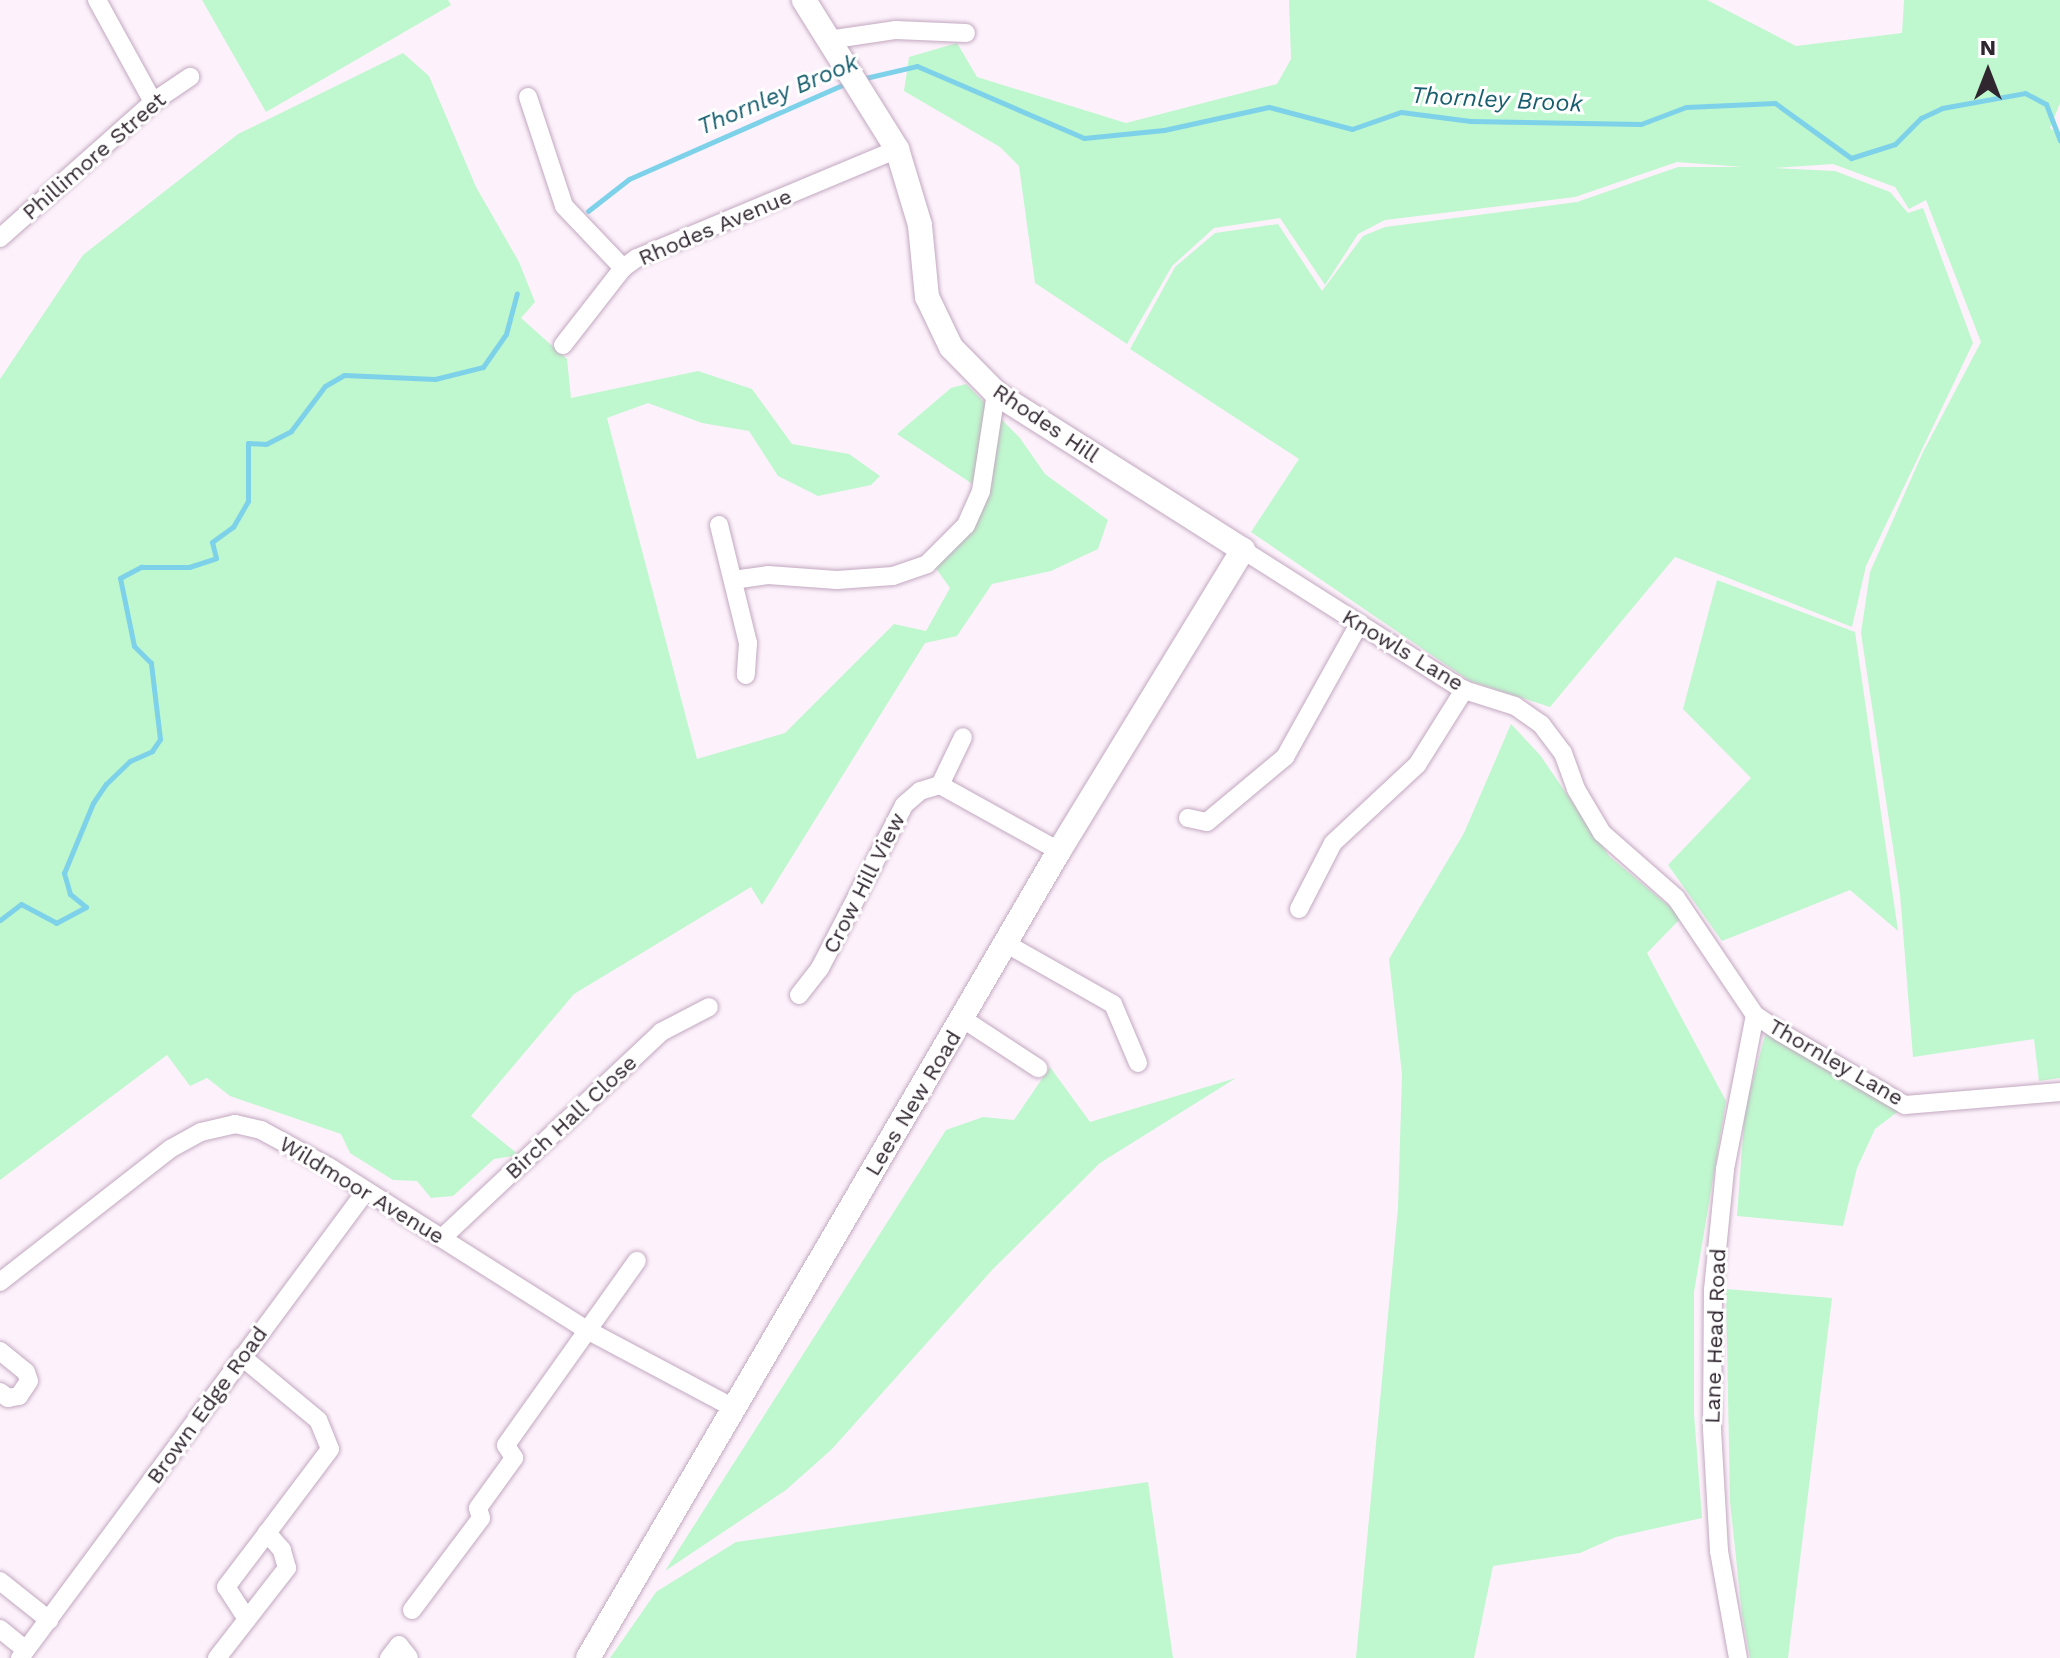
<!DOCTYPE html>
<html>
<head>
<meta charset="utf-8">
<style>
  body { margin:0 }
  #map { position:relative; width:2060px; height:1658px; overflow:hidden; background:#fdf2fb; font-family:"Work Sans",sans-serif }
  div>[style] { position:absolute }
  .green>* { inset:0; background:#bff7ce }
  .stream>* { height:5px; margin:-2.5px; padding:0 2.5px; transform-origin:2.5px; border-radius:2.5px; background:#7dd2ea }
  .roads { filter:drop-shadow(0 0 2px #c2a8c0) drop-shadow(0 0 2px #c2a8c0) }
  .minor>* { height:18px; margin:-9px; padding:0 9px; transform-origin:9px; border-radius:9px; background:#fff }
  .tertiary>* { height:24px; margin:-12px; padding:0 12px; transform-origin:12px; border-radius:12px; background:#fff }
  span { translate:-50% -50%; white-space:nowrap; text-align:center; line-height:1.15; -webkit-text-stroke:6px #fff; paint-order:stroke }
  .street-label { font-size:22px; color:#30262f }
  .water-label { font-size:24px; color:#185e6e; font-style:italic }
  .north { position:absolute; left:1948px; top:32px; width:80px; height:80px; -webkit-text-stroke:6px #fff; paint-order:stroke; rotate:0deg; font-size:22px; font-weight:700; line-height:32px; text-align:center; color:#30262f }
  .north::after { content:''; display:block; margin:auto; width:28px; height:36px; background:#30262f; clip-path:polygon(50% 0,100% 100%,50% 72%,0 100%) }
</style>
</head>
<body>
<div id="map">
  <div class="green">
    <i style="clip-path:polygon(202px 0,448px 0,451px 5px,266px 112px)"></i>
    <i style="clip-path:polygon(1289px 0,1707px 0,1796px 46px,1902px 33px,1904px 0,2060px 0,2060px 103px,2050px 128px,2060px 134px,2060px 1078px,2039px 1081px,2034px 1039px,1913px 1057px,1900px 894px,1861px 633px,1870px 572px,1923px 452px,1981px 342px,1926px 200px,1909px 209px,1895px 187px,1833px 164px,1774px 168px,1835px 171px,1890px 192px,1908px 213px,1923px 208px,1973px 343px,1866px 566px,1852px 627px,1675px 557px,1550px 707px,1470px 681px,1251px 532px,1299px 459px,1130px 349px,1175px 267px,1215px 233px,1278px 224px,1322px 291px,1363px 236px,1385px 227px,1577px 202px,1678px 167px,1743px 167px,1677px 162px,1575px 197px,1385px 220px,1358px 234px,1325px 285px,1280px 218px,1214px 228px,1172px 266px,1127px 344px,1035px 283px,1019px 166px,1000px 147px,904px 91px,909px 57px,957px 43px,977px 77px,1126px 123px,1277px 84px,1291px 59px)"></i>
    <i style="clip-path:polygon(403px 53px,429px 76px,476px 187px,519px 262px,535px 302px,521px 318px,567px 359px,571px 398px,698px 371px,752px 389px,792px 444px,849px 454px,880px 476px,871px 485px,818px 496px,778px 476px,749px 431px,702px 423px,648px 403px,607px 418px,697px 759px,785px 733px,894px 624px,926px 631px,950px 588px,925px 553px,955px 527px,977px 487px,897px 434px,951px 388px,966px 384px,1020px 438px,1045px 474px,1108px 520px,1098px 549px,1051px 571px,992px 584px,957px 636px,925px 643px,762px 905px,751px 887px,574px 994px,471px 1116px,519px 1155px,494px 1159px,453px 1196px,431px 1198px,417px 1181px,393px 1180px,350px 1153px,341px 1134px,230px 1096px,207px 1078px,190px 1086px,167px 1055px,0 1180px,0 379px,83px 255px,238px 134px)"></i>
    <i style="clip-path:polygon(1717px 580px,1855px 632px,1898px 931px,1850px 890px,1722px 941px,1668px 865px,1751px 778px,1683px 709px)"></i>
    <i style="clip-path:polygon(1511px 724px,1540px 755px,1609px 856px,1682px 917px,1647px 953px,1726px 1101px,1694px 1292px,1694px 1414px,1702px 1518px,1616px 1537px,1580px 1553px,1493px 1566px,1474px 1658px,1356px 1658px,1398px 1208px,1402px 1074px,1389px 959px,1464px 833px)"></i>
    <i style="clip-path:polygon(1766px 1032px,1900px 1110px,1875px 1129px,1857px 1168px,1843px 1226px,1737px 1216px,1745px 1109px)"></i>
    <i style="clip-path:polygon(1050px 1067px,1090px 1122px,1236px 1078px,1100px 1163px,993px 1269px,832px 1449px,786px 1490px,665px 1571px,946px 1130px,983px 1117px,1014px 1120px)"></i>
    <i style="clip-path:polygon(1726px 1289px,1832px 1298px,1788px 1658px,1750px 1658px,1742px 1615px,1730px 1501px)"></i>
    <i style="clip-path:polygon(1148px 1482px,1173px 1658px,610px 1658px,656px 1592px,736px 1542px)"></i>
  </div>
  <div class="stream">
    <i style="left:861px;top:79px;width:57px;rotate:-13.1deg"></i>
    <i style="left:917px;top:66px;width:182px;rotate:23.3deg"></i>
    <i style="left:1084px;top:138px;width:80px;rotate:-5.7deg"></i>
    <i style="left:1164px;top:130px;width:107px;rotate:-12.4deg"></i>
    <i style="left:1269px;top:107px;width:86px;rotate:14.8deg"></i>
    <i style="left:1352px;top:129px;width:52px;rotate:-19.1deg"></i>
    <i style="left:1401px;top:112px;width:70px;rotate:7.4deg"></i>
    <i style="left:1470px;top:121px;width:171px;rotate:1deg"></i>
    <i style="left:1641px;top:124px;width:48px;rotate:-20.7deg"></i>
    <i style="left:1686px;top:107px;width:89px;rotate:-2.6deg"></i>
    <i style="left:1775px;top:103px;width:94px;rotate:35.9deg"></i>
    <i style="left:1851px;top:158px;width:46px;rotate:-17.7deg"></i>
    <i style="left:1895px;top:144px;width:37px;rotate:-45deg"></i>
    <i style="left:1921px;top:118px;width:23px;rotate:-25deg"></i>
    <i style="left:1942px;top:108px;width:84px;rotate:-10.2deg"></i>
    <i style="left:2025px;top:93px;width:24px;rotate:28deg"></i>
    <i style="left:2046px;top:104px;width:39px;rotate:69deg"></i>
    <i style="left:588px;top:211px;width:52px;rotate:-38deg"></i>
    <i style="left:629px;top:179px;width:238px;rotate:-23.8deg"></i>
    <i style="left:0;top:920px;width:26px;rotate:-37deg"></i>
    <i style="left:21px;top:904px;width:40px;rotate:28deg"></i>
    <i style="left:56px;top:923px;width:34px;rotate:-28deg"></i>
    <i style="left:86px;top:907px;width:21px;rotate:-141deg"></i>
    <i style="left:70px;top:894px;width:22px;rotate:-106deg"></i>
    <i style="left:64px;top:873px;width:76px;rotate:-67.5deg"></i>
    <i style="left:93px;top:803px;width:23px;rotate:-56deg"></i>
    <i style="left:106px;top:784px;width:33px;rotate:-44deg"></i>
    <i style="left:130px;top:761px;width:24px;rotate:-24deg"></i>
    <i style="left:152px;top:751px;width:14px;rotate:-56deg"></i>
    <i style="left:160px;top:739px;width:77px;rotate:-96.8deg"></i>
    <i style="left:151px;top:663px;width:24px;rotate:-135deg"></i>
    <i style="left:134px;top:646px;width:69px;rotate:-101.6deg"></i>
    <i style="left:120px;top:578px;width:24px;rotate:-28deg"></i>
    <i style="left:141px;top:567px;width:48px"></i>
    <i style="left:189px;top:567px;width:28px;rotate:-18deg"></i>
    <i style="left:216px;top:558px;width:16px;rotate:-104deg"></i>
    <i style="left:212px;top:542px;width:26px;rotate:-36deg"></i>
    <i style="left:233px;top:527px;width:30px;rotate:-60deg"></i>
    <i style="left:248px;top:501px;width:58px;rotate:-90deg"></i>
    <i style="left:248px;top:443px;width:18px;rotate:3deg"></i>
    <i style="left:266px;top:444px;width:28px;rotate:-27deg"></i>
    <i style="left:291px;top:431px;width:56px;rotate:-52.9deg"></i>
    <i style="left:325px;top:386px;width:22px;rotate:-30deg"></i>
    <i style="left:344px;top:375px;width:91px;rotate:2.5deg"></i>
    <i style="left:435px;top:379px;width:49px;rotate:-14deg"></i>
    <i style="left:483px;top:367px;width:40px;rotate:-55.1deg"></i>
    <i style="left:506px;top:334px;width:42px;rotate:-75deg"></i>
  </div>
  <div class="roads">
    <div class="minor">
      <i style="left:97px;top:0;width:116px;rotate:61.2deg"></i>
      <i style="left:828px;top:40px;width:69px;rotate:-8.4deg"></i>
      <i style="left:896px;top:30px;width:70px;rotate:2.5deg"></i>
      <i style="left:528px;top:97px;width:115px;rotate:71.7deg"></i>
      <i style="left:564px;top:206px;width:86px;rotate:46.4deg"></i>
      <i style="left:0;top:238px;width:205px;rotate:-41.6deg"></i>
      <i style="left:153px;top:102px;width:45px;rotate:-34deg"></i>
      <i style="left:563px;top:345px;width:98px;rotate:-52.1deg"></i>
      <i style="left:623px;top:268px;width:17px;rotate:-36deg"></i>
      <i style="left:637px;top:258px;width:282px;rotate:-22.7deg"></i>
      <i style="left:719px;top:525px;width:122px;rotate:76.2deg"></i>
      <i style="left:748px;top:643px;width:32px;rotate:94deg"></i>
      <i style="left:1243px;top:550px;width:262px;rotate:32.4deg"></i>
      <i style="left:1464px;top:690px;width:53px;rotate:17.4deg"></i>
      <i style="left:1515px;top:706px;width:32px;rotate:35deg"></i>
      <i style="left:1541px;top:724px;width:36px;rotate:53deg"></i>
      <i style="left:1563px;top:753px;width:38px;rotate:70deg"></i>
      <i style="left:1576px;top:789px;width:51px;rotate:59.4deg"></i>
      <i style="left:1602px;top:833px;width:98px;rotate:41.3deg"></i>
      <i style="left:1676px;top:898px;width:141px;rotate:56deg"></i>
      <i style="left:1755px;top:1015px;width:30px;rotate:34deg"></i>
      <i style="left:1780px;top:1032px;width:145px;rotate:30.3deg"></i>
      <i style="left:1905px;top:1105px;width:156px;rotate:-4.8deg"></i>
      <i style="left:733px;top:580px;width:35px;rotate:-8deg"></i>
      <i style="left:768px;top:575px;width:69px;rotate:4.1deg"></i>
      <i style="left:837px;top:580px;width:56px;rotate:-4.1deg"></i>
      <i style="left:893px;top:576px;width:36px;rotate:-19deg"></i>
      <i style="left:927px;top:564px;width:55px;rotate:-45deg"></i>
      <i style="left:966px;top:525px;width:37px;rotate:-66deg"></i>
      <i style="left:981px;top:491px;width:99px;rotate:-81.3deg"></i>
      <i style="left:940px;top:785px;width:53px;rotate:-64.4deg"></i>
      <i style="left:1188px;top:818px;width:19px;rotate:12deg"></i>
      <i style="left:1207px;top:822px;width:102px;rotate:-39.8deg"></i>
      <i style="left:1285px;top:757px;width:152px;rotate:-60.9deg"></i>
      <i style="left:1299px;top:909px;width:74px;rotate:-62.7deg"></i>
      <i style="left:1333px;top:843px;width:115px;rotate:-42.9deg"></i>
      <i style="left:1417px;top:765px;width:89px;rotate:-57.9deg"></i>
      <i style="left:1005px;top:943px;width:124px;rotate:29.5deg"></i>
      <i style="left:1113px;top:1004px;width:64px;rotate:67deg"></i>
      <i style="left:799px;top:995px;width:34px;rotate:-52deg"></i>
      <i style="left:820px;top:968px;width:183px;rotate:-62.7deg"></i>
      <i style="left:904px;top:805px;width:21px;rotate:-41deg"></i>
      <i style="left:920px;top:791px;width:21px;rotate:-17deg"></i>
      <i style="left:940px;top:785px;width:136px;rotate:29deg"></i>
      <i style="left:963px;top:1019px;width:90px;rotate:33.2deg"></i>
      <i style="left:442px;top:1238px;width:301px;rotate:-43.2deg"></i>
      <i style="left:661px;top:1032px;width:54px;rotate:-27.5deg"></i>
      <i style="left:0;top:1282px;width:216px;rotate:-38deg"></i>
      <i style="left:170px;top:1149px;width:35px;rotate:-29deg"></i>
      <i style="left:201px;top:1132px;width:35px;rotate:-13deg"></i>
      <i style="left:235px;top:1124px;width:27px;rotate:13deg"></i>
      <i style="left:261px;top:1130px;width:77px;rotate:28.6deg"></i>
      <i style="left:329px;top:1167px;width:305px;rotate:32.3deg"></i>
      <i style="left:587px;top:1330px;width:164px;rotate:28deg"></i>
      <i style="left:0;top:1351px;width:33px;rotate:39deg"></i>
      <i style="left:26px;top:1372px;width:9px;rotate:72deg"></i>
      <i style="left:29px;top:1381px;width:18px;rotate:124deg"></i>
      <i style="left:19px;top:1396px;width:11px;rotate:170deg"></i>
      <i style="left:8px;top:1398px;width:10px;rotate:-143deg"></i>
      <i style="left:0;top:1581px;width:63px;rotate:38.5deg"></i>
      <i style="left:412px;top:1610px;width:115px;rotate:-53.1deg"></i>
      <i style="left:481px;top:1518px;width:10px;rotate:-107deg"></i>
      <i style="left:478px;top:1508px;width:62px;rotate:-54.2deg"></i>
      <i style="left:514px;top:1458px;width:15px;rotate:-122deg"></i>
      <i style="left:506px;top:1445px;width:226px;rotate:-54.6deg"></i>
      <i style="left:247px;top:1619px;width:38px;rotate:-123deg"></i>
      <i style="left:226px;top:1587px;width:68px;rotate:-52.8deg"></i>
      <i style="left:0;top:1629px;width:33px;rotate:39deg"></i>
      <i style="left:20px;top:1658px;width:581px;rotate:-53.47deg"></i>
      <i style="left:217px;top:1658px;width:114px;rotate:-52.1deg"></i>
      <i style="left:287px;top:1568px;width:19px;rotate:-106deg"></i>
      <i style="left:282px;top:1550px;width:23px;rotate:-131deg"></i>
      <i style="left:267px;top:1533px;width:105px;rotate:-53.1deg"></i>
      <i style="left:330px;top:1449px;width:31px;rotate:-112deg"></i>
      <i style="left:318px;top:1420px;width:99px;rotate:-140.3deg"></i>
      <i style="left:389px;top:1658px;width:16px;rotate:-52deg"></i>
      <i style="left:399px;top:1645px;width:16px;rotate:52deg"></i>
      <i style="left:1738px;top:1658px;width:109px;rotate:-100.1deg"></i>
      <i style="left:1719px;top:1551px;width:122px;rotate:-93.3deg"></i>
      <i style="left:1712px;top:1429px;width:139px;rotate:-89.6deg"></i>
      <i style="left:1713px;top:1290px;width:122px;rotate:-84.3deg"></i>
      <i style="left:1725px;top:1169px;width:157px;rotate:-79deg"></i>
    </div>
    <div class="tertiary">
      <i style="left:588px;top:1658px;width:934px;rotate:-59.73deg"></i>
      <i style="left:1059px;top:851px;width:353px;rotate:-58.6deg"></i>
      <i style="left:1243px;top:550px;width:293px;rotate:-147.6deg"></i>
      <i style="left:996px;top:393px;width:64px;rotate:-134.4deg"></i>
      <i style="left:951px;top:347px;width:55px;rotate:-115.6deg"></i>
      <i style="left:927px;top:297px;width:72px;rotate:-95.6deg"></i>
      <i style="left:920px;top:225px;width:79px;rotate:-106.8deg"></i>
      <i style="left:897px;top:149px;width:176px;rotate:-122deg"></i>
    </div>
  </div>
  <div class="street-label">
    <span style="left:94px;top:156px;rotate:-41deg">Phillimore Street</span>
    <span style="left:715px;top:227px;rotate:-23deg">Rhodes Avenue</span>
    <span style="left:1046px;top:423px;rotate:34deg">Rhodes Hill</span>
    <span style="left:1403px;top:650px;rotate:31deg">Knowls Lane</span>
    <span style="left:864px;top:883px;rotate:-63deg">Crow Hill View</span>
    <span style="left:1836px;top:1062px;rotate:30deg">Thornley Lane</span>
    <span style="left:913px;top:1103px;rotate:-59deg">Lees New Road</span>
    <span style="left:571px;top:1117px;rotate:-43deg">Birch Hall Close</span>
    <span style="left:362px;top:1190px;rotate:31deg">Wildmoor Avenue</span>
    <span style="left:1715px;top:1336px;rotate:-88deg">Lane Head Road</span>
    <span style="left:207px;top:1405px;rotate:-54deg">Brown Edge Road</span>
  </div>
  <div class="water-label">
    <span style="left:778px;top:95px;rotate:-23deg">Thornley Brook</span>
    <span style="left:1497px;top:100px;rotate:3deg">Thornley Brook</span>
  </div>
  <div class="north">N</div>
</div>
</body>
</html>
